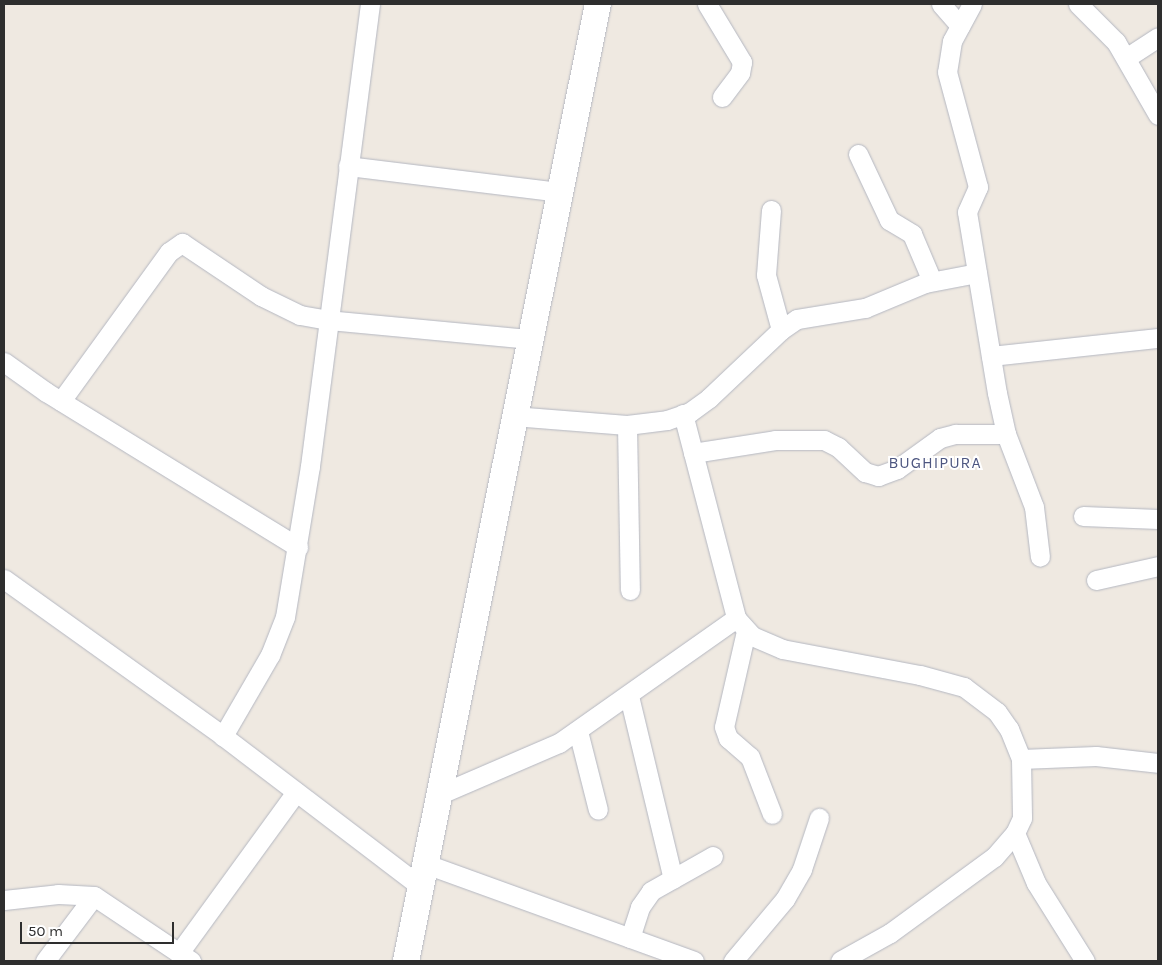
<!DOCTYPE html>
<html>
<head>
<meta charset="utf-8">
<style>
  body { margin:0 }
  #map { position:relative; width:1162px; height:965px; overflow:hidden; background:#efe9e1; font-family:Karla,sans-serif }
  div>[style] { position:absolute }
  .roads { filter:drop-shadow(0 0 1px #b4b7c1) drop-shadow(0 0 1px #b4b7c1) }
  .street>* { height:19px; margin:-9.5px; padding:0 9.5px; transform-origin:9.5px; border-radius:9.5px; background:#fff }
  .secondary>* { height:26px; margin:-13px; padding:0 13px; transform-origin:13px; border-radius:13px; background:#fff }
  span { translate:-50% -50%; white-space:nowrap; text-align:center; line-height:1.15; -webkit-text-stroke:4px #fff; paint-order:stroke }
  .quarter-label { font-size:16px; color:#4d5680; letter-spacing:1px }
  .frame { position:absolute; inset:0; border:5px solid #2e2e2e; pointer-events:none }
  .scale { position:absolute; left:20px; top:922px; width:154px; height:22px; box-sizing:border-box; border:2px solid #2e2e2e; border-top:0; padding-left:6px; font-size:15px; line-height:18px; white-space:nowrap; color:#2e2e2e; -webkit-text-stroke:4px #fff; paint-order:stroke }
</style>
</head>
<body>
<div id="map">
  <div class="roads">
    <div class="street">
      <i style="left:370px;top:4px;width:466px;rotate:97.4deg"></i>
      <i style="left:310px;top:466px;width:153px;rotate:99.4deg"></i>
      <i style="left:285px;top:617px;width:41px;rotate:111.5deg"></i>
      <i style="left:270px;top:655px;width:94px;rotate:120.1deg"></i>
      <i style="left:223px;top:736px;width:249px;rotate:37.3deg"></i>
      <i style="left:707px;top:4px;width:68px;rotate:58.9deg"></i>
      <i style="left:742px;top:62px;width:11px;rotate:100deg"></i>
      <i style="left:740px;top:73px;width:30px;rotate:127deg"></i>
      <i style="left:941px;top:4px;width:29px;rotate:49deg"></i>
      <i style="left:972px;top:4px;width:42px;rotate:118.4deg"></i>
      <i style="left:952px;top:41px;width:31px;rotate:99deg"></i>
      <i style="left:947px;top:72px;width:119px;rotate:74.9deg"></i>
      <i style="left:978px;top:187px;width:27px;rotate:114deg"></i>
      <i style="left:967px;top:212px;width:183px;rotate:80.6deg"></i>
      <i style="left:997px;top:393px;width:42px;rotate:77.6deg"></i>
      <i style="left:1006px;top:434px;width:78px;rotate:69deg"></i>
      <i style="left:1034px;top:507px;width:50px;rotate:83.2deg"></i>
      <i style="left:1078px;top:4px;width:54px;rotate:45deg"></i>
      <i style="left:1116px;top:42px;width:84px;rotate:60.1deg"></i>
      <i style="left:1126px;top:58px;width:38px;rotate:-33deg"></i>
      <i style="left:858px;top:154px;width:73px;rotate:64.8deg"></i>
      <i style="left:889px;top:220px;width:27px;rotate:31deg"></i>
      <i style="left:912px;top:234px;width:51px;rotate:66.9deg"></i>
      <i style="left:348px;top:166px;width:213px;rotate:7deg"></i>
      <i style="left:771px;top:210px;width:65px;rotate:94.4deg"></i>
      <i style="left:766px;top:275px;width:57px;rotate:74.7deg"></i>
      <i style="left:991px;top:356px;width:168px;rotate:-6.2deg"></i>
      <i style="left:4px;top:362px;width:52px;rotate:35.5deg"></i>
      <i style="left:46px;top:392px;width:296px;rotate:31.6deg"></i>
      <i style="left:61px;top:401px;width:184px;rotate:-54.1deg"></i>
      <i style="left:169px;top:252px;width:16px;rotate:-35deg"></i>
      <i style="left:182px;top:243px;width:95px;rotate:33.9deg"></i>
      <i style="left:261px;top:296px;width:43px;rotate:26deg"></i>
      <i style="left:300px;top:315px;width:28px;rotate:10deg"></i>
      <i style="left:328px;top:320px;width:202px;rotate:5.4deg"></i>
      <i style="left:683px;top:414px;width:211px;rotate:75.4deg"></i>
      <i style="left:513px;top:416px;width:114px;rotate:4.5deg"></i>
      <i style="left:627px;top:425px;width:40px;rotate:-7.1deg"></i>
      <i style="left:667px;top:420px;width:24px;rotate:-19deg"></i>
      <i style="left:690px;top:412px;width:24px;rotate:-36deg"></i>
      <i style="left:709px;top:398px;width:99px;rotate:-43.4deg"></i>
      <i style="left:781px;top:330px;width:19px;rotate:-35deg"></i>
      <i style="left:797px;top:319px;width:69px;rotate:-9.2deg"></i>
      <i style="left:865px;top:308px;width:65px;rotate:-22.6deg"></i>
      <i style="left:925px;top:283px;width:53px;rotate:-10.9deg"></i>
      <i style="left:627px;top:425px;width:165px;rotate:89deg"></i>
      <i style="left:693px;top:453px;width:83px;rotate:-9deg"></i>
      <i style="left:775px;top:440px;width:49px"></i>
      <i style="left:824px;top:440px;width:16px;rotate:27deg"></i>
      <i style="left:838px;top:447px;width:37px;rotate:43deg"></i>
      <i style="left:865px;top:472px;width:14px;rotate:17deg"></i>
      <i style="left:878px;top:476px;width:20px;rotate:-20deg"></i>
      <i style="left:897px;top:469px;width:53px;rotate:-35.8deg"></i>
      <i style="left:940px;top:438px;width:16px;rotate:-15deg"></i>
      <i style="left:955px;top:434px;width:51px"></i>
      <i style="left:1083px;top:516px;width:75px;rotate:2.3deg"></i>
      <i style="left:4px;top:579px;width:269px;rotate:35.6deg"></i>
      <i style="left:1096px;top:580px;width:64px;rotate:-12.7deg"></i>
      <i style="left:746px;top:631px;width:98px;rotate:102.9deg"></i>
      <i style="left:724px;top:727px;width:12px;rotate:70deg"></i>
      <i style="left:728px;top:738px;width:29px;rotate:41deg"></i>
      <i style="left:750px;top:757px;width:61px;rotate:68.9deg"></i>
      <i style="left:629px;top:696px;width:188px;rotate:76.5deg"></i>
      <i style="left:578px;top:731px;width:81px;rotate:75.8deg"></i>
      <i style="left:1021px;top:759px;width:75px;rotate:-2.3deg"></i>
      <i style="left:1096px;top:756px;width:62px;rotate:6.4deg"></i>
      <i style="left:438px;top:795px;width:132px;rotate:-23.3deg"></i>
      <i style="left:559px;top:743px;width:217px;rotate:-35.2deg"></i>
      <i style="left:736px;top:618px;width:24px;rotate:48deg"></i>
      <i style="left:752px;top:636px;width:33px;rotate:23deg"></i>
      <i style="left:782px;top:649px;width:140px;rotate:10.7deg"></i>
      <i style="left:920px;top:675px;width:46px;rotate:15.3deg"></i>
      <i style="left:964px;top:687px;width:41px;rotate:37.1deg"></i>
      <i style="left:997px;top:712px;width:21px;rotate:55deg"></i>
      <i style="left:1009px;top:729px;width:32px;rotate:68deg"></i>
      <i style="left:1021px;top:759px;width:59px;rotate:89deg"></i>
      <i style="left:1022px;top:818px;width:17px;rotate:115deg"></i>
      <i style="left:1015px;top:833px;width:32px;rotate:131deg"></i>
      <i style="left:994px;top:857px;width:129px;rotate:143.8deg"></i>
      <i style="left:890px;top:933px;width:57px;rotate:150.8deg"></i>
      <i style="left:1015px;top:833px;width:54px;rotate:67.2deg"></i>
      <i style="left:1036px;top:883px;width:92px;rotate:57.9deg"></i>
      <i style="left:426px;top:864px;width:285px;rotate:19.9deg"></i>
      <i style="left:4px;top:900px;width:54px;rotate:-6.3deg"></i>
      <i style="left:58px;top:894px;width:36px;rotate:3deg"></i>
      <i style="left:94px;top:896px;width:117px;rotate:33.8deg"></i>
      <i style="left:630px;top:938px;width:33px;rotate:-72deg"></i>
      <i style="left:640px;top:907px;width:19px;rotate:-55deg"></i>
      <i style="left:651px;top:891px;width:71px;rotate:-29.4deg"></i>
      <i style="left:179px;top:953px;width:199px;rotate:-54deg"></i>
      <i style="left:45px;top:961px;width:81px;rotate:-53deg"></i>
      <i style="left:733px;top:961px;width:81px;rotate:-50deg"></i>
      <i style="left:785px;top:899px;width:34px;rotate:-60deg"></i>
      <i style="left:802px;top:869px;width:54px;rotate:-71.6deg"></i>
    </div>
    <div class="secondary">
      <i style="left:406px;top:961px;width:976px;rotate:-78.66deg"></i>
    </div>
  </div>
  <div class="quarter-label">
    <span style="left:935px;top:463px">BUGHIPURA</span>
  </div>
  <div class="frame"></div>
  <div class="scale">50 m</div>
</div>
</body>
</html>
